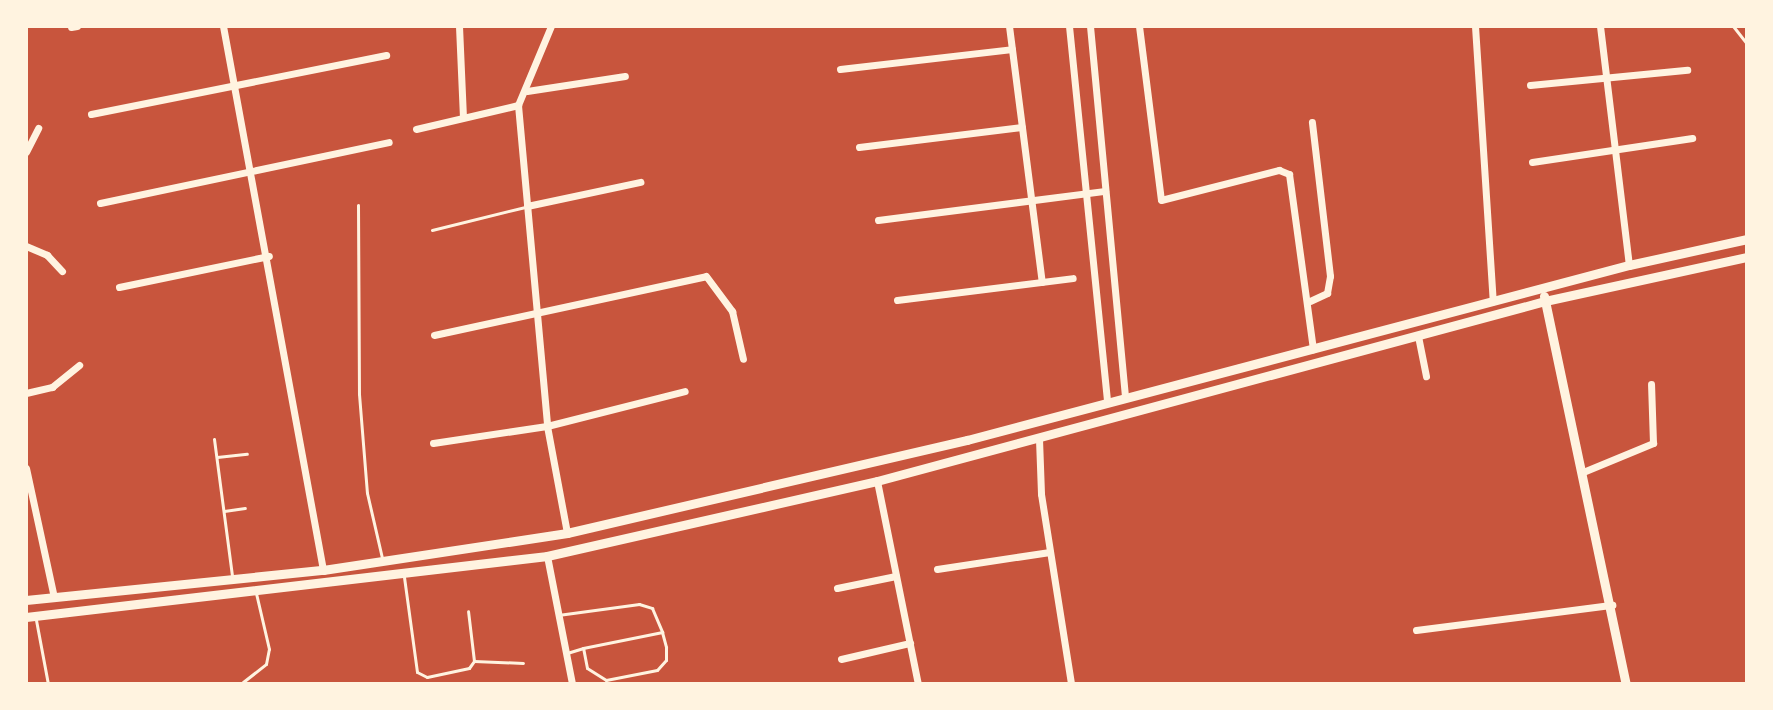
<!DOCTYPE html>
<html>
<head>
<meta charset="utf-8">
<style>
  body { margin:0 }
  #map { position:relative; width:1773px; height:710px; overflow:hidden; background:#c8553d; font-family:Jost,sans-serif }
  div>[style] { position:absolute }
  .service>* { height:3px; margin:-1.5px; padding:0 1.5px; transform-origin:1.5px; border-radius:1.5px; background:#fff3e0 }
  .minor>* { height:7px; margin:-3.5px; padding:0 3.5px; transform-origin:3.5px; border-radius:3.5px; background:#fff3e0 }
  .tertiary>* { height:9px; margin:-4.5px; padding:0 4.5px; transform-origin:4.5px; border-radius:4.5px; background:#fff3e0 }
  span { translate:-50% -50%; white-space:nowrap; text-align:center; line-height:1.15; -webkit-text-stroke:6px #fff3e0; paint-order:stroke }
  .frame { position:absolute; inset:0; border:28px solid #fff3e0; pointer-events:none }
</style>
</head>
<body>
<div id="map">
  <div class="service">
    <i style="left:1733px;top:26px;width:23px;rotate:52deg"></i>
    <i style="left:358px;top:205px;width:189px;rotate:89.7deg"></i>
    <i style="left:359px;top:394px;width:99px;rotate:85.4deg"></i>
    <i style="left:367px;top:493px;width:67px;rotate:77deg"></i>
    <i style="left:432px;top:230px;width:96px;rotate:-13.9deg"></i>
    <i style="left:214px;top:439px;width:138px;rotate:82.5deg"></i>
    <i style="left:217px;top:457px;width:30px;rotate:-6deg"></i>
    <i style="left:224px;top:511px;width:21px;rotate:-8deg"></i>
    <i style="left:404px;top:577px;width:96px;rotate:82.2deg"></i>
    <i style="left:417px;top:672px;width:11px;rotate:27deg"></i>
    <i style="left:427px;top:677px;width:43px;rotate:-12.1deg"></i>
    <i style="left:469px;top:668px;width:9px;rotate:-54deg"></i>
    <i style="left:474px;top:661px;width:50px;rotate:-96.8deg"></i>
    <i style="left:558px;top:615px;width:82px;rotate:-7.7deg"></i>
    <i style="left:639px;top:604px;width:14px;rotate:17deg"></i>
    <i style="left:652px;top:608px;width:26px;rotate:67deg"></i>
    <i style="left:662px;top:632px;width:16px;rotate:75deg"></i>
    <i style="left:666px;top:647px;width:13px;rotate:90deg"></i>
    <i style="left:666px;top:660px;width:13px;rotate:132deg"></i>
    <i style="left:657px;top:670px;width:52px;rotate:168.9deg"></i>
    <i style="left:606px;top:680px;width:22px;rotate:-148deg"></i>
    <i style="left:587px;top:668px;width:20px;rotate:-101deg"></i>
    <i style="left:583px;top:648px;width:81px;rotate:-11.4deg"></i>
    <i style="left:36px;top:620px;width:65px;rotate:79.4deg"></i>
    <i style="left:567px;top:653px;width:17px;rotate:-17deg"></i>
    <i style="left:474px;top:661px;width:49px;rotate:2.3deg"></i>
    <i style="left:243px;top:682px;width:29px;rotate:-38deg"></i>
    <i style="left:266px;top:664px;width:15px;rotate:-79deg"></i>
    <i style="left:269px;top:649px;width:57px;rotate:-103.1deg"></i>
  </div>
  <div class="minor">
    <i style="left:223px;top:26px;width:553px;rotate:79.58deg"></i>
    <i style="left:459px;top:26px;width:90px;rotate:87.5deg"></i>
    <i style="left:551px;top:26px;width:86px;rotate:112.7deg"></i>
    <i style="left:518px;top:105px;width:322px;rotate:84.8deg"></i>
    <i style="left:547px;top:426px;width:109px;rotate:79.4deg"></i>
    <i style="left:1009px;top:26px;width:258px;rotate:82.7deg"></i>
    <i style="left:1069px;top:26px;width:379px;rotate:84.2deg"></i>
    <i style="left:1090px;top:26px;width:374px;rotate:84.6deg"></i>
    <i style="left:1139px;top:26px;width:175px;rotate:82.8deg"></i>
    <i style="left:1161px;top:200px;width:122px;rotate:-14.3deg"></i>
    <i style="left:1279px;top:170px;width:11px;rotate:22deg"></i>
    <i style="left:1289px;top:174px;width:177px;rotate:82.2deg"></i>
    <i style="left:1475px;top:26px;width:276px;rotate:86.3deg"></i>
    <i style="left:1600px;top:26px;width:241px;rotate:83.1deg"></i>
    <i style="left:71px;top:27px;width:6px;rotate:-9deg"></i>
    <i style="left:840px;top:69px;width:173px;rotate:-6.6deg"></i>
    <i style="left:1530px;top:85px;width:158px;rotate:-5.5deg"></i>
    <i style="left:527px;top:91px;width:99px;rotate:-8.7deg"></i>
    <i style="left:91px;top:114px;width:301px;rotate:-11.3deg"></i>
    <i style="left:416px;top:129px;width:105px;rotate:-13.2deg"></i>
    <i style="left:859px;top:147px;width:164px;rotate:-7deg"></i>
    <i style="left:26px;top:152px;width:27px;rotate:-63deg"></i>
    <i style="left:1532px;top:162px;width:162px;rotate:-8.5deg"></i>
    <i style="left:100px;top:203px;width:295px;rotate:-11.9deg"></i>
    <i style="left:527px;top:206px;width:116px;rotate:-12deg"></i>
    <i style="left:878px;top:220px;width:229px;rotate:-7.3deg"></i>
    <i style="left:26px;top:246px;width:23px;rotate:23deg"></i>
    <i style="left:47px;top:255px;width:22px;rotate:47deg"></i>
    <i style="left:119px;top:287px;width:153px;rotate:-11.7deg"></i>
    <i style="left:897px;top:300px;width:177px;rotate:-7.1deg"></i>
    <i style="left:1310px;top:301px;width:19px;rotate:-25deg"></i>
    <i style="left:1327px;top:293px;width:17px;rotate:-80deg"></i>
    <i style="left:1330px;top:276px;width:155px;rotate:-96.7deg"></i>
    <i style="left:434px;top:335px;width:278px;rotate:-12.2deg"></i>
    <i style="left:706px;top:276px;width:44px;rotate:53.4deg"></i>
    <i style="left:732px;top:311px;width:49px;rotate:77.1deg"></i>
    <i style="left:1418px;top:336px;width:41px;rotate:78.7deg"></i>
    <i style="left:26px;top:393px;width:27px;rotate:-13deg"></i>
    <i style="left:52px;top:387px;width:35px;rotate:-39deg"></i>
    <i style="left:1039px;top:439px;width:55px;rotate:87.9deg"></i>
    <i style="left:1041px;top:494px;width:192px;rotate:81deg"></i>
    <i style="left:433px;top:443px;width:115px;rotate:-8.5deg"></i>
    <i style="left:547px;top:426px;width:142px;rotate:-14.2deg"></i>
    <i style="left:26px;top:468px;width:132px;rotate:77.8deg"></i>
    <i style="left:1583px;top:472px;width:76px;rotate:-22.5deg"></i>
    <i style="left:1653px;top:443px;width:59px;rotate:-91.9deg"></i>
    <i style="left:877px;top:481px;width:207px;rotate:78.6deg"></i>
    <i style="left:547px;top:556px;width:130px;rotate:78.9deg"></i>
    <i style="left:937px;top:569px;width:114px;rotate:-8.6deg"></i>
    <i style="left:837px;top:588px;width:60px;rotate:-11.5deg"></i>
    <i style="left:1416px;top:630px;width:198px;rotate:-7.3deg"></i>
    <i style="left:841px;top:659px;width:71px;rotate:-13.1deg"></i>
  </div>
  <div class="tertiary">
    <i style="left:1544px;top:296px;width:397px;rotate:78.1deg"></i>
    <i style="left:26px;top:600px;width:299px;rotate:-5.8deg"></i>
    <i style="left:323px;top:570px;width:247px;rotate:-8.6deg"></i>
    <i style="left:567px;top:533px;width:411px;rotate:-13.1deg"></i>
    <i style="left:967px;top:440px;width:685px;rotate:-14.81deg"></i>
    <i style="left:1629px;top:265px;width:121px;rotate:-12.4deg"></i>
    <i style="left:26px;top:617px;width:525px;rotate:-6.68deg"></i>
    <i style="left:547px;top:556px;width:338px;rotate:-12.8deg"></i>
    <i style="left:877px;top:481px;width:692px;rotate:-15.08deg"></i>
    <i style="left:1545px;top:301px;width:207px;rotate:-12.3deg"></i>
  </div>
  <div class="frame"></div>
</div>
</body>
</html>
